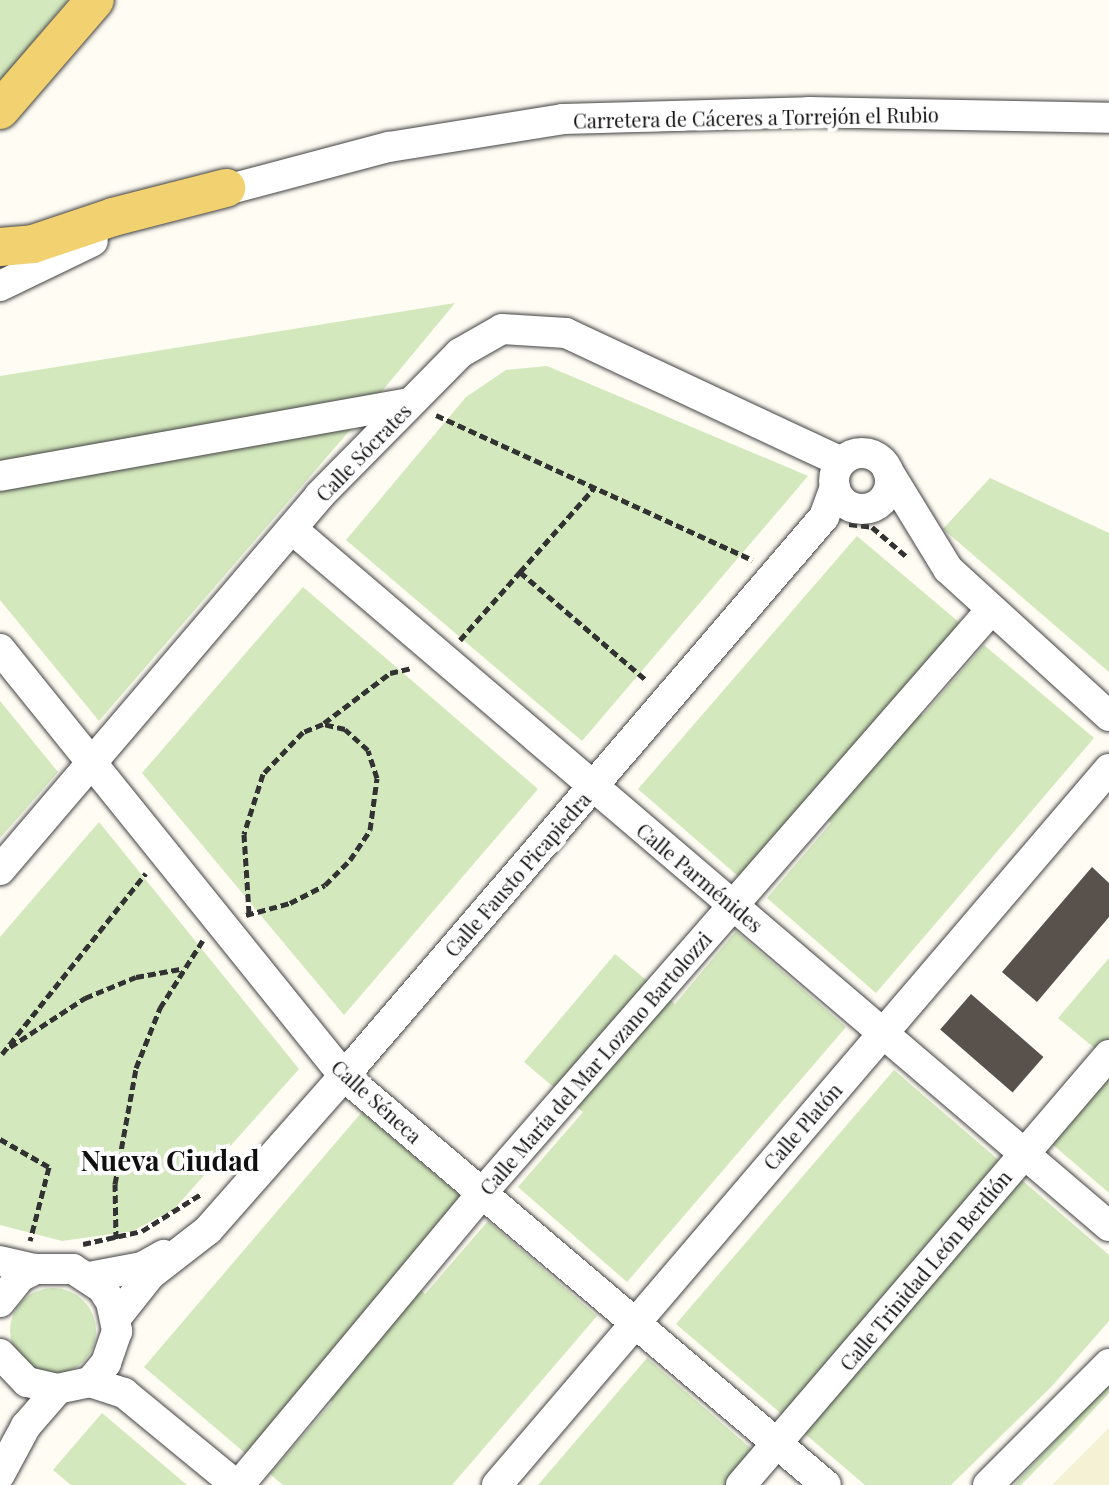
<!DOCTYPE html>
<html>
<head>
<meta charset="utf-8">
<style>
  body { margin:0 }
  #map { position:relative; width:1109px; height:1485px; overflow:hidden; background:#fefcf3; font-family:"Playfair Display",serif }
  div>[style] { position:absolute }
  .farmland>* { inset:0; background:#f4f1d4 }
  .green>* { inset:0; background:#d3e8bd }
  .round { border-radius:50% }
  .building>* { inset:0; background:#58514c; transform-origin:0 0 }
  .path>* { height:5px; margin-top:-2.5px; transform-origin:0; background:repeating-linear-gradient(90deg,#323232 0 8px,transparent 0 12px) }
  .roads { filter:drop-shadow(0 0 2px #434343) drop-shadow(0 0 2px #434343) }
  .minor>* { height:30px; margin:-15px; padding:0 15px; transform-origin:15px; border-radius:15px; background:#fff }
  .minor>.ring { margin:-15px; padding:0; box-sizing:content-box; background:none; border:30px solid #fff; border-radius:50% }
  .major>* { height:38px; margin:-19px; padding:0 19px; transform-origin:19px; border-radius:19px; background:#f1d170 }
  span { translate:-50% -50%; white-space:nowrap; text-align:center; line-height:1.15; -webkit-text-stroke:8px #fff; paint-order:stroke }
  .street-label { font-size:20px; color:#101010 }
  .district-label { font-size:28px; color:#101010; font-weight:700 }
</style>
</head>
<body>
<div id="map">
  <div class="farmland">
    <i style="clip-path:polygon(1109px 1428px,1109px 1485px,1052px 1485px)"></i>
  </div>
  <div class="green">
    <i style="clip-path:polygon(0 0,68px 0,0 82px)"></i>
    <i style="clip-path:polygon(455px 303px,373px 402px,0 465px,0 376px)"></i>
    <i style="clip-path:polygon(547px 366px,808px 476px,582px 741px,346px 540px,466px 397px,506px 370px)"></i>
    <i style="clip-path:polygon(357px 422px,99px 721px,0 600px,0 483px)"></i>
    <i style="clip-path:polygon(990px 478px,1109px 533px,1109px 672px,943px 529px)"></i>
    <i style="clip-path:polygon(857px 536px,967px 629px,906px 700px,923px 715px,984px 645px,1094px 738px,876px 993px,767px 898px,831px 823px,813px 808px,746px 883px,638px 789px)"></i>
    <i style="clip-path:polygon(303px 587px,538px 789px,344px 1015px,142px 773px)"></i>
    <i style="clip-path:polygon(0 701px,58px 772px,0 838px)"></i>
    <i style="clip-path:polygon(99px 822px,299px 1069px,174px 1209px,133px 1231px,62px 1241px,0 1225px,0 937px)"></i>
    <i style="clip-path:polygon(736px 931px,846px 1027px,627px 1282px,518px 1187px,583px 1112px,524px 1062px,615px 954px,675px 1004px)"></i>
    <i style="clip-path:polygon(1109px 958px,1109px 1060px,1058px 1018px)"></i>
    <i style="clip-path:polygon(894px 1070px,1109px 1255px,1109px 1321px,1052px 1386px,951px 1485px,865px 1485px,676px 1324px)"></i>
    <i style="clip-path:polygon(1109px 1076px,1109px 1193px,1051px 1143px)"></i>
    <i style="clip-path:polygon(362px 1112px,470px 1204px,407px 1280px,425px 1294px,488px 1221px,597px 1316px,452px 1485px,283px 1485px,270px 1474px,332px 1402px,314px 1387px,252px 1459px,144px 1367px)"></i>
    <i class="round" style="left:10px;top:1288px;width:86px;height:86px"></i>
    <i style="clip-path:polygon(647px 1358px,754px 1451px,725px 1485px,538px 1485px)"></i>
    <i style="clip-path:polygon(1109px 1383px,1109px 1393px,1073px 1432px,1021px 1485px,1014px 1485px)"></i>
    <i style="clip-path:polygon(102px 1413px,187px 1485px,71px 1485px,53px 1470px)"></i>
  </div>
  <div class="building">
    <i style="clip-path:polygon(1092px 867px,1109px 883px,1109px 917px,1037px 1002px,1002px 972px)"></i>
    <i style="left:971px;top:994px;width:96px;height:47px;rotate:41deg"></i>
  </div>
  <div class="path">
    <i style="left:436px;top:415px;width:348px;rotate:24.6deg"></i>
    <i style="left:849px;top:524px;width:23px;rotate:7deg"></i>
    <i style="left:872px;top:527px;width:46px;rotate:40.6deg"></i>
    <i style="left:520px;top:572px;width:112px;rotate:-48.6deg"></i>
    <i style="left:460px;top:640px;width:91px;rotate:-48.6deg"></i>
    <i style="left:520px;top:572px;width:167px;rotate:40.6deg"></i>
    <i style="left:324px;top:723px;width:83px;rotate:-37.1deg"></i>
    <i style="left:390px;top:673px;width:23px;rotate:-13deg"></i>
    <i style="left:246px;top:915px;width:46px;rotate:-15.3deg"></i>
    <i style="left:290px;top:903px;width:39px;rotate:-27deg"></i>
    <i style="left:325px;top:885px;width:35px;rotate:-45deg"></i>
    <i style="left:350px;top:860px;width:36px;rotate:-56deg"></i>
    <i style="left:370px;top:830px;width:52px;rotate:-82.3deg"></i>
    <i style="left:377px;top:778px;width:29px;rotate:-108deg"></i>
    <i style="left:368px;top:750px;width:31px;rotate:-138deg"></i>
    <i style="left:345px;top:729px;width:23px;rotate:-167deg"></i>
    <i style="left:323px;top:724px;width:22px;rotate:158deg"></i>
    <i style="left:303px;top:732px;width:58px;rotate:133.6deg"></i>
    <i style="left:263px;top:774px;width:63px;rotate:107.6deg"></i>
    <i style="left:244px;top:834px;width:80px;rotate:86.4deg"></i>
    <i style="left:10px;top:1047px;width:90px;rotate:-33.2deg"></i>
    <i style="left:85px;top:998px;width:55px;rotate:-22.4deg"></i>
    <i style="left:136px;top:977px;width:45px;rotate:-10.3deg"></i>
    <i style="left:2px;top:1054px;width:231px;rotate:-51.5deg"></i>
    <i style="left:0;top:1139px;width:56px;rotate:29.7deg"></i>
    <i style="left:49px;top:1167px;width:76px;rotate:104.4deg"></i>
    <i style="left:116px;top:1239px;width:55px;rotate:-91deg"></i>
    <i style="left:115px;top:1184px;width:118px;rotate:-79.7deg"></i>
    <i style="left:136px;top:1068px;width:65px;rotate:-68.2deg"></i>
    <i style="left:160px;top:1008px;width:80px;rotate:-57.7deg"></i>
    <i style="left:83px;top:1244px;width:60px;rotate:-12.4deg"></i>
    <i style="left:142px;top:1231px;width:70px;rotate:-32.1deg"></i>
  </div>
  <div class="roads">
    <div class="minor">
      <i style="left:208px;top:195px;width:187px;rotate:-14.9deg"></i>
      <i style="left:389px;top:147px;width:176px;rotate:-9.1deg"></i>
      <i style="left:563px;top:119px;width:246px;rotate:-1.6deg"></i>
      <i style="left:809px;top:112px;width:300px;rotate:1.1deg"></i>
      <i style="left:0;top:286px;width:103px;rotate:-25.8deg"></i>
      <i class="ring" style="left:834px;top:453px;width:26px;height:26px"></i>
      <i style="left:888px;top:471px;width:115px;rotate:58.5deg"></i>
      <i style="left:948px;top:569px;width:218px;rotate:42.4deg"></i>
      <i style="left:0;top:476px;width:415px;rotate:-10.1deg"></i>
      <i style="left:292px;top:529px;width:1074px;rotate:40.47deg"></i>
      <i style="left:0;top:649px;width:548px;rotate:51.14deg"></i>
      <i style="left:344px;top:1076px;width:632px;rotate:40.32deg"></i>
      <i style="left:0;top:870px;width:492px;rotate:-49.5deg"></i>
      <i style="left:319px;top:496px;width:201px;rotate:-45.4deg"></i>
      <i style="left:460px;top:353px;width:48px;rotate:-29.7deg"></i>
      <i style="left:502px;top:329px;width:64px;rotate:3.6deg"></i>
      <i style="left:566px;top:333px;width:304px;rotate:25.1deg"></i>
      <i style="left:0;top:1261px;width:37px;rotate:13deg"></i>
      <i style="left:89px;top:1277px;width:54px;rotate:-10.7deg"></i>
      <i style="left:142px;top:1267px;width:25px;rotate:-29deg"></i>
      <i style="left:0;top:1302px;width:32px;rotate:-51deg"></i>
      <i style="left:20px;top:1277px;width:18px;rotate:-27deg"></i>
      <i style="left:36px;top:1269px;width:37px"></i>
      <i style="left:73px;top:1269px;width:35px;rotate:33deg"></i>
      <i style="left:102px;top:1288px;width:17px;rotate:57deg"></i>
      <i style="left:111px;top:1302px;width:30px;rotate:78deg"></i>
      <i style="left:117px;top:1331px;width:34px;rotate:109deg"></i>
      <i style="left:106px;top:1363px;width:25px;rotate:130deg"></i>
      <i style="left:90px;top:1382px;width:33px;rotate:168deg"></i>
      <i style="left:58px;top:1389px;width:32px;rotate:-167deg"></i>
      <i style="left:27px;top:1382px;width:39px;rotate:-134deg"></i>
      <i style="left:116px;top:1318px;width:55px;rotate:-51.7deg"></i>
      <i style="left:150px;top:1275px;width:73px;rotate:-37.8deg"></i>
      <i style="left:208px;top:1230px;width:205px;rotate:-48.6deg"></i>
      <i style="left:344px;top:1076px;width:737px;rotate:-49.35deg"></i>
      <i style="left:824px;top:517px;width:32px;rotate:-70deg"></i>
      <i style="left:90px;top:1382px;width:36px;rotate:18deg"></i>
      <i style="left:124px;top:1393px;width:145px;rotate:39.4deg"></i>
      <i style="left:0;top:1474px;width:55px;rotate:-61.6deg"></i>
      <i style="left:26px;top:1426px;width:49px;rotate:-49.1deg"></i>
      <i style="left:239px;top:1485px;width:380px;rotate:-50.2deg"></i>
      <i style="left:482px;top:1193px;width:773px;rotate:-48.88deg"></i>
      <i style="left:497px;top:1485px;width:942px;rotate:-49.48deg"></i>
      <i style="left:741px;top:1485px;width:566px;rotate:-49.44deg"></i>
      <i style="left:988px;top:1485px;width:171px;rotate:-45deg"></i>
    </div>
    <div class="major">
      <i style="left:0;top:110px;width:145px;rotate:-49.2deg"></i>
      <i style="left:0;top:247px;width:33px;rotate:-5deg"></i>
      <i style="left:33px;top:244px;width:84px;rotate:-18.6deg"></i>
      <i style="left:113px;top:217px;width:117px;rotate:-14.4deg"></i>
    </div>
  </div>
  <div class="street-label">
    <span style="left:756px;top:117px;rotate:-1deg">Carretera de Cáceres a Torrejón el Rubio</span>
    <span style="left:363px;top:452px;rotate:-46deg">Calle Sócrates</span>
    <span style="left:517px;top:874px;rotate:-49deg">Calle Fausto Picapiedra</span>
    <span style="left:700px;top:877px;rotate:40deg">Calle Parménides</span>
    <span style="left:595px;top:1063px;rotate:-49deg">Calle María del Mar Lozano Bartolozzi</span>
    <span style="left:377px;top:1101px;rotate:42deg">Calle Séneca</span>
    <span style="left:802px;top:1126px;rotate:-49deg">Calle Platón</span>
    <span style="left:925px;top:1270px;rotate:-50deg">Calle Trinidad León Berdión</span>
  </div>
  <div class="district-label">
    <span style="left:170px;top:1160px">Nueva Ciudad</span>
  </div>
</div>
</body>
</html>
